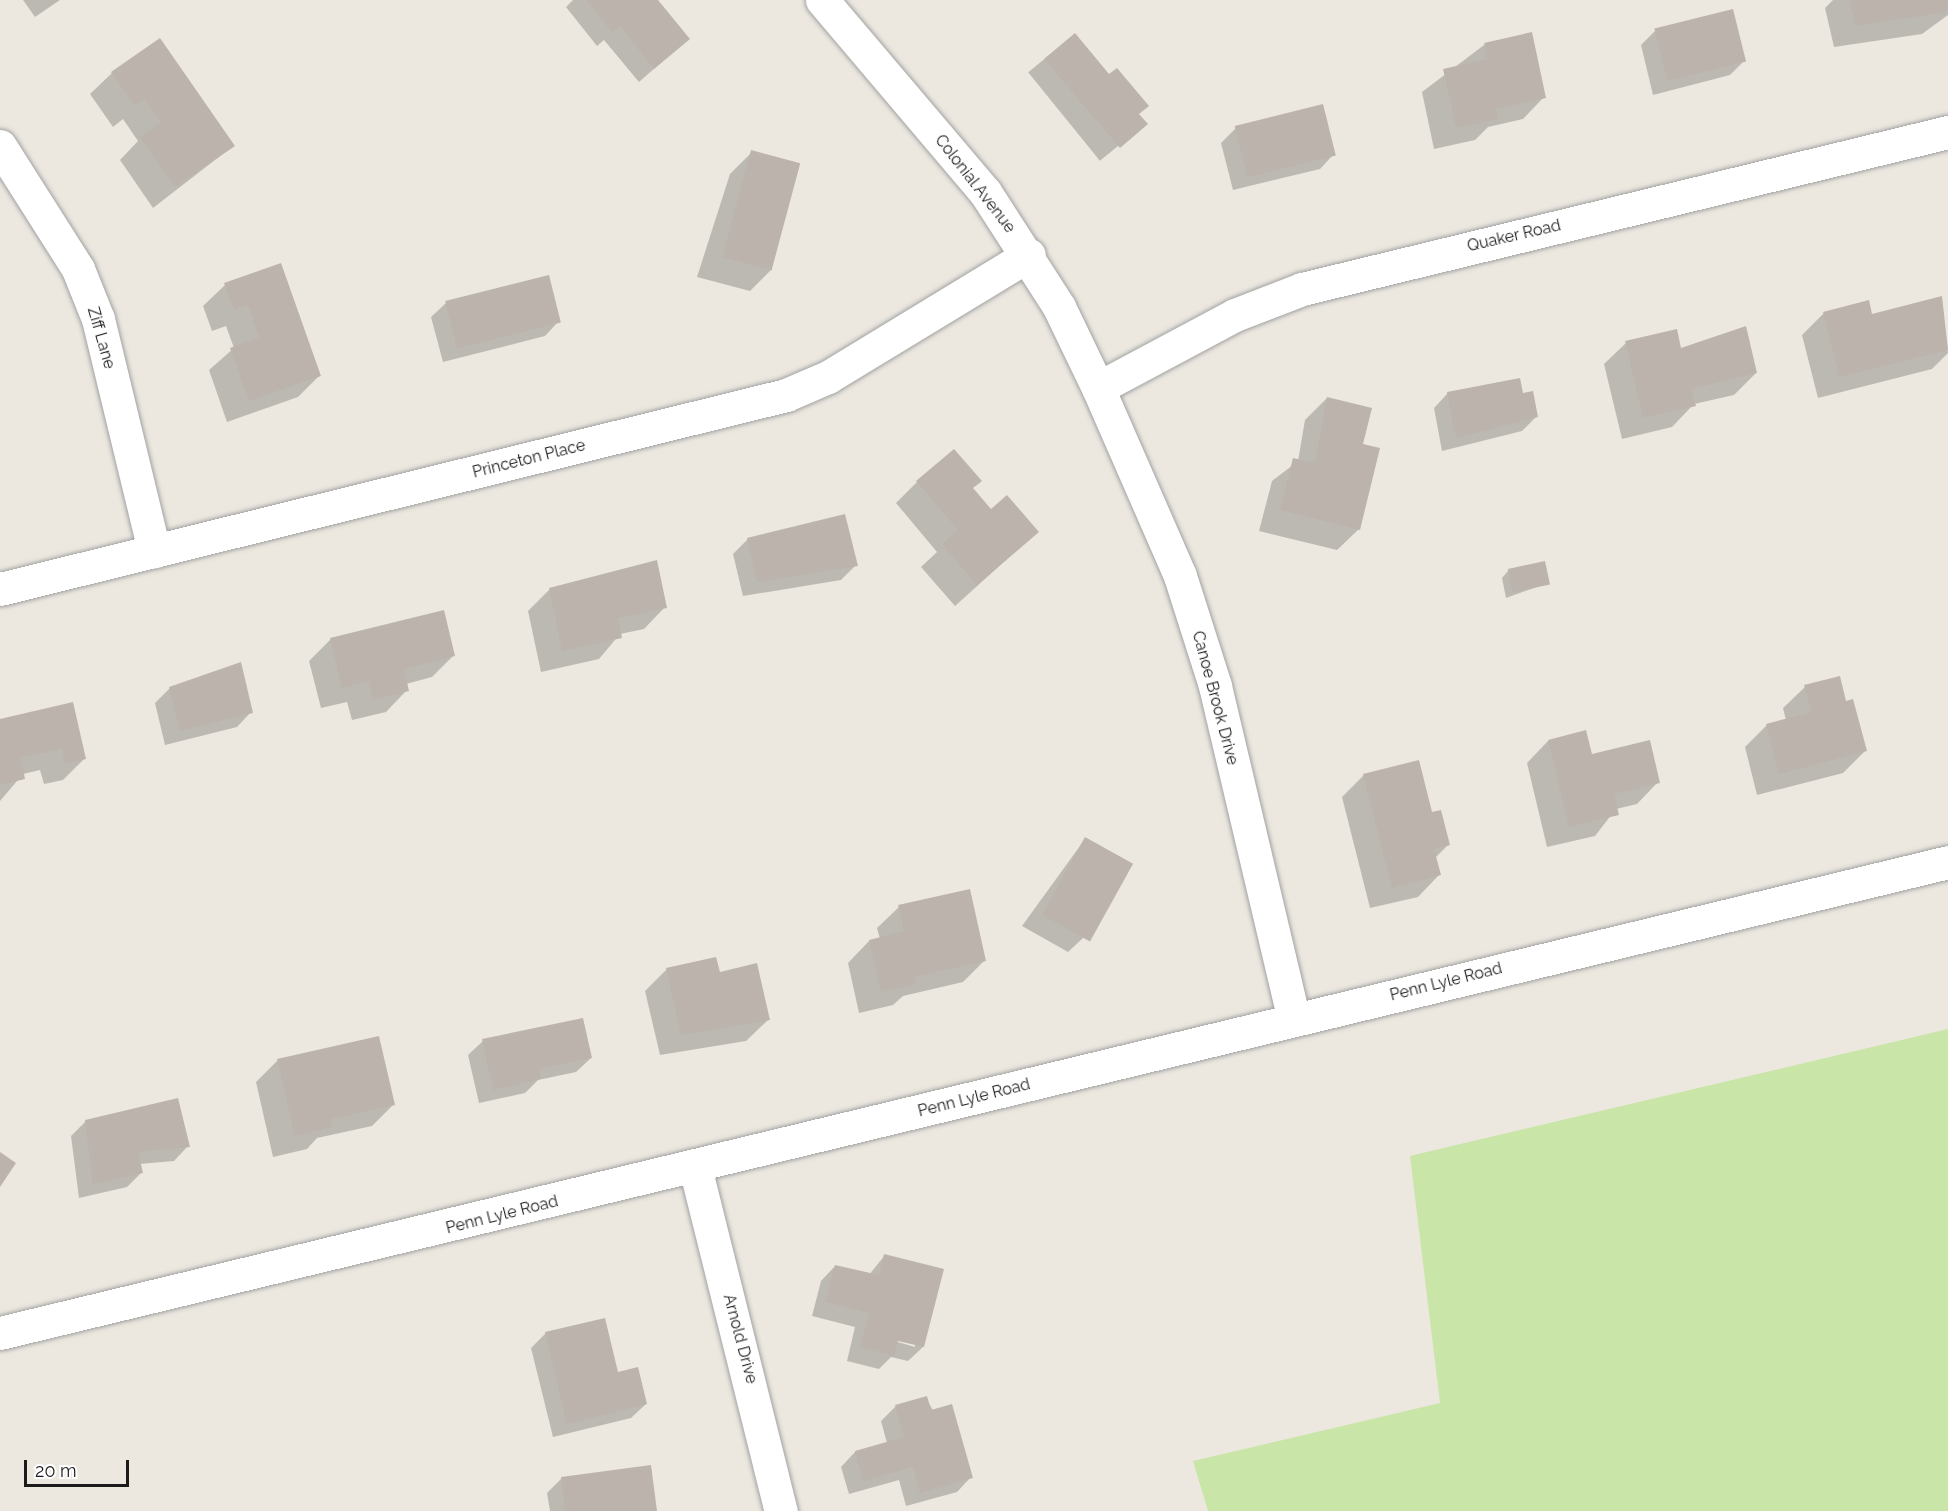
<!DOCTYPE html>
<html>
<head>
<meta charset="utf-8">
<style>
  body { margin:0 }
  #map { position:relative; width:1948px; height:1511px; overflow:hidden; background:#ece8e0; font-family:Raleway,sans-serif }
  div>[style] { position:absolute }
  .grass>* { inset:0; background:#c9e5a7 }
  .shadow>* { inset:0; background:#0003; transform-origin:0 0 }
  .building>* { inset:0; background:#bcb3ad; transform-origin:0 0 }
  .roads { filter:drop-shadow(0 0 2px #a2a2a2) drop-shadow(0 0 2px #a2a2a2) }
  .minor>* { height:33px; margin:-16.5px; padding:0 16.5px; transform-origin:16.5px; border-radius:16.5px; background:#fff }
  span { translate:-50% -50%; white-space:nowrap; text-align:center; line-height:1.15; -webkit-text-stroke:5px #fff; paint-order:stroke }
  .street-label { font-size:16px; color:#1b1b1b }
  .scale { position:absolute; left:24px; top:1460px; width:105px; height:27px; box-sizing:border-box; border:3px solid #1b1b1b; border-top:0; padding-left:8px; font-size:18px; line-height:21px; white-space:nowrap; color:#1b1b1b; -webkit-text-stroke:4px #fff; paint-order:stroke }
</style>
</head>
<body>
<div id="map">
  <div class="grass">
    <i style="clip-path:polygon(1948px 1029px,1948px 1511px,1208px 1511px,1193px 1461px,1440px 1403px,1410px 1156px)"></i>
  </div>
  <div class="shadow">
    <i style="clip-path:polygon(23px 0,60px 0,35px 17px)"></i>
    <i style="clip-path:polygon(573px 0,652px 0,688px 39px,639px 82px,604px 40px,597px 46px,566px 7px)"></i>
    <i style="clip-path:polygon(1833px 0,1948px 0,1948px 15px,1922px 34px,1834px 47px,1825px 8px)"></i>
    <i style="clip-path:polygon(1655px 31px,1745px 60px,1730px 75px,1653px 95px,1641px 45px)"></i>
    <i style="left:1074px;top:35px;width:114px;height:59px;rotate:51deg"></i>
    <i style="clip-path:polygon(1484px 45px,1544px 97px,1523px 119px,1488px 127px,1475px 140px,1434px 149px,1422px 92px)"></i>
    <i style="clip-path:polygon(112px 73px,233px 146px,153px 208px,120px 160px,138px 141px,123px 119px,113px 127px,90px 94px)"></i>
    <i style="clip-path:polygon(1236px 128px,1334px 154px,1320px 169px,1233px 190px,1221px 143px)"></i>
    <i style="clip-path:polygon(752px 152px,772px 269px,750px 291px,697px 277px,730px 174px)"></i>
    <i style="clip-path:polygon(280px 265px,319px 376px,298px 397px,227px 422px,209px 370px,234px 348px,226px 326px,212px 331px,203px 306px,225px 285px)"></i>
    <i style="clip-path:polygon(1941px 297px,1948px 353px,1932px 369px,1818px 398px,1802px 335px,1823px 314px,1871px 316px)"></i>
    <i style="clip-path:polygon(446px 303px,559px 321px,545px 336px,443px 362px,431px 317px)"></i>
    <i style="clip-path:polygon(1745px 328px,1756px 373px,1734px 395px,1694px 404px,1672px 427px,1622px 439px,1604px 364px,1626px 343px,1680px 350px)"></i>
    <i style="clip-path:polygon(1448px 393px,1522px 394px,1537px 416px,1522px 431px,1442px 451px,1434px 408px)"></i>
    <i style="clip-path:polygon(1327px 398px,1361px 445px,1359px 529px,1337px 550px,1259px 531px,1272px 481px,1298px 461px,1305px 420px)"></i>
    <i style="clip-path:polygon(917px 482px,972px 489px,990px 512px,1037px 532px,955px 606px,921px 567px,937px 552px,896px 503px)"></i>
    <i style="clip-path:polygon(748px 539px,856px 565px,841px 580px,743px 596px,733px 554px)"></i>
    <i style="clip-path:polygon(656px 562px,665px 607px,644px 629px,620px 634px,599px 659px,541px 672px,528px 611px,549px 590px)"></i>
    <i style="clip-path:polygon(1508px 571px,1548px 583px,1506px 598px,1502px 578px)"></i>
    <i style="clip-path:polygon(331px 639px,453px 656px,432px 677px,406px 684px,407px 690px,386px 712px,352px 720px,347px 702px,321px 708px,309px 661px)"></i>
    <i style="clip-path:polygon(1805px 687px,1845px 703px,1865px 751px,1843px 773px,1757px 795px,1745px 747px,1767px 725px,1786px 720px,1783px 708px)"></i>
    <i style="clip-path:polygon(170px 688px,251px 712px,237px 727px,165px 745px,155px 703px)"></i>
    <i style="clip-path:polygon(0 720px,85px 758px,63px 780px,44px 784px,40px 770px,23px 774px,0 801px)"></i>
    <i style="clip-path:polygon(1548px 741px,1591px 756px,1658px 782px,1637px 804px,1616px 809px,1595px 836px,1547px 847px,1527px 763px)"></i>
    <i style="clip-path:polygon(1364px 775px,1431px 814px,1448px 845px,1435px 858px,1439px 875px,1418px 897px,1370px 908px,1342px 797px)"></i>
    <i style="clip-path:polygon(1085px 839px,1083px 938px,1068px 952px,1022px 926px)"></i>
    <i style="clip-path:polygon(899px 907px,985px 960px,963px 982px,903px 996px,893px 1005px,859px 1013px,848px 963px,869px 941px,880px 939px,877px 928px)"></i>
    <i style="clip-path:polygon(667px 969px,718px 974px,768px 1020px,746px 1041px,660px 1055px,645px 991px)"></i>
    <i style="clip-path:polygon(378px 1037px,394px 1104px,372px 1126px,317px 1138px,307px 1149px,273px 1157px,256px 1082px,277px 1061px)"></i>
    <i style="clip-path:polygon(483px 1041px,591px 1058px,576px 1072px,538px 1080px,525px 1093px,479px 1103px,468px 1055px)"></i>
    <i style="clip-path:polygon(86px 1121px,188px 1146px,174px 1161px,139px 1164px,141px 1173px,127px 1187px,79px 1198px,71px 1136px)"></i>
    <i style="clip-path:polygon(evenodd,885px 1255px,942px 1270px,923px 1347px,908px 1361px,891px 1357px,879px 1369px,847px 1361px,855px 1327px,812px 1316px,821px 1281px,835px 1266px,869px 1275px,885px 1255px,891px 1338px,915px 1344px,915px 1347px,891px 1340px,891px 1338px)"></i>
    <i style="clip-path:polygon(546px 1333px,646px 1404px,631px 1418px,553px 1437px,531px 1348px)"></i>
    <i style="clip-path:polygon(926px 1398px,971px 1477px,957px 1492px,906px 1506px,899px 1480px,849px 1494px,841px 1467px,855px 1452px,887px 1443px,881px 1421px,895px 1407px)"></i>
    <i style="clip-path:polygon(562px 1478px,656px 1511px,550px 1511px,547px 1493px)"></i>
  </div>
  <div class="building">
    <i style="clip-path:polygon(586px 0,658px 0,690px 39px,654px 69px,620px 26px,612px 32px)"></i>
    <i style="clip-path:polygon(1849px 0,1948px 0,1948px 5px,1946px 12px,1856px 26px)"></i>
    <i style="left:1733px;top:9px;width:54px;height:81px;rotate:76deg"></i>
    <i style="clip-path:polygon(1532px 32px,1546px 98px,1496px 109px,1498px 119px,1456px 128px,1443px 69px,1487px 59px,1484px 43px)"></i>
    <i style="clip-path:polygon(1075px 33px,1109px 74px,1117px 68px,1149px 106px,1139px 114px,1148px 124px,1120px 148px,1044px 59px)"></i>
    <i style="clip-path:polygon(160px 38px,235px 146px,175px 187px,140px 137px,161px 122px,145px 99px,135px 106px,111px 72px)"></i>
    <i style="left:1323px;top:104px;width:53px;height:91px;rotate:76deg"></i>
    <i style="left:751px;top:150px;width:51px;height:111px;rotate:15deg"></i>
    <i style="clip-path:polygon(281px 263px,321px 376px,249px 401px,230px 348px,259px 337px,248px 305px,234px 310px,224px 283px)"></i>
    <i style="left:549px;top:275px;width:49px;height:107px;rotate:76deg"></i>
    <i style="clip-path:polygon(1942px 296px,1948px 350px,1839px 377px,1823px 312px,1869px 300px,1872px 314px)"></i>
    <i style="clip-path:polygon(1746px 326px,1757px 373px,1691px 389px,1696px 406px,1643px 418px,1625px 341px,1677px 329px,1681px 348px)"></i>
    <i style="clip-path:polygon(1520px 378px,1523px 393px,1533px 391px,1538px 417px,1456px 438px,1447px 392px)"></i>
    <i style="clip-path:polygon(1327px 397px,1372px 408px,1363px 444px,1380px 448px,1360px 530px,1280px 510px,1293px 458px,1315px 463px)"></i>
    <i style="clip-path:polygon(954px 449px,982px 481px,973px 488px,991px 509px,1007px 495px,1039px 532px,977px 585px,942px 544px,958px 530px,916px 481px)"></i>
    <i style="clip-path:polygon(845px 514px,858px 566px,757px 582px,747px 538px)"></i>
    <i style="clip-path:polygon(657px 560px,667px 608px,618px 618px,622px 638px,562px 651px,549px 588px)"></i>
    <i style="left:1545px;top:561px;width:24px;height:38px;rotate:78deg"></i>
    <i style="clip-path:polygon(444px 610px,455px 656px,404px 669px,409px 691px,373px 700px,369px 681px,342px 688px,330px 638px)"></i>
    <i style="clip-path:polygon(241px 662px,253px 713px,180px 731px,169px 687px)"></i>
    <i style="clip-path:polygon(1840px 676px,1846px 701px,1853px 699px,1867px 751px,1779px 774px,1766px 724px,1811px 712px,1804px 685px)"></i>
    <i style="clip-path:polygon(73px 702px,86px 759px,65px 764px,62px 749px,21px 758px,25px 779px,0 785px,0 719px)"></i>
    <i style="clip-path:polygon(1586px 730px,1592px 754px,1650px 740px,1660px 783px,1614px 794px,1619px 815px,1569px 827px,1548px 740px)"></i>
    <i style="clip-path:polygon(1419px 760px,1432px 812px,1441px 810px,1450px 845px,1434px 849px,1441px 875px,1392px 888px,1363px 774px)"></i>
    <i style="left:1085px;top:837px;width:55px;height:89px;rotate:29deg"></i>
    <i style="clip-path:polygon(970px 889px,986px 961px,915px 977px,917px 984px,881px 992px,869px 940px,904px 931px,898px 905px)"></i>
    <i style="clip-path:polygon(716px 957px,720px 972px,757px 963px,770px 1020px,681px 1035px,666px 968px)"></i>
    <i style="clip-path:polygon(583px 1018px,592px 1058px,539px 1069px,541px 1079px,493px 1090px,482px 1039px)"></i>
    <i style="clip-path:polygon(379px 1036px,395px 1105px,332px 1119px,330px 1128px,295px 1136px,277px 1059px)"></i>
    <i style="clip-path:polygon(178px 1098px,190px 1147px,138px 1152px,143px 1173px,93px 1184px,85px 1120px)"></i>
    <i style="clip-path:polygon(0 1152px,16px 1163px,0 1187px)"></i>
    <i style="clip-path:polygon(884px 1254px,944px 1269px,924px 1347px,898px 1341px,894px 1356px,860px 1347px,869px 1313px,825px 1302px,835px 1265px,879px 1275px)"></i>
    <i style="clip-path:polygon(605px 1318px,618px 1372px,638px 1367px,647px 1404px,567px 1424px,545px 1332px)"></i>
    <i style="clip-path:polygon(927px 1396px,931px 1410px,952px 1404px,973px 1478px,920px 1493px,913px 1467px,863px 1481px,855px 1451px,904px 1437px,895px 1405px)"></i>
    <i style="clip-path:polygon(651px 1465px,657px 1511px,565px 1511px,561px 1477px)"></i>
  </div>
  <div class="roads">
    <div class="minor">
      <i style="left:822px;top:0;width:252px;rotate:49.7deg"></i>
      <i style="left:985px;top:192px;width:137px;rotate:57.2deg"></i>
      <i style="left:1059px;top:307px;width:90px;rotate:64.3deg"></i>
      <i style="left:1098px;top:388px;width:205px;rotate:66.4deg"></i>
      <i style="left:1180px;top:576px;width:115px;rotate:72.3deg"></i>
      <i style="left:1215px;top:686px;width:342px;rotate:76.7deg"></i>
      <i style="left:0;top:146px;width:146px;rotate:57.6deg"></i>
      <i style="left:78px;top:269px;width:54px;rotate:68.2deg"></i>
      <i style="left:98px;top:319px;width:239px;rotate:76.4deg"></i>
      <i style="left:1098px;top:388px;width:155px;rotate:-28.1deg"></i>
      <i style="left:1235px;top:315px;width:72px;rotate:-21.2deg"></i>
      <i style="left:1302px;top:289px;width:665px;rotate:-13.66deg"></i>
      <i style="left:0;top:589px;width:810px;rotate:-13.86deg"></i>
      <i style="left:786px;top:395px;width:46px;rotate:-23.2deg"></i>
      <i style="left:828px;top:377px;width:235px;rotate:-31.3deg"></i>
      <i style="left:695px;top:1167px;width:355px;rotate:76deg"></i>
      <i style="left:0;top:1333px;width:2004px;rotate:-13.59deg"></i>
    </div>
  </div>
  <div class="street-label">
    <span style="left:975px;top:184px;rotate:52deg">Colonial Avenue</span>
    <span style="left:1514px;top:236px;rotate:-13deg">Quaker Road</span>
    <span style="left:101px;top:338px;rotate:74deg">Ziff Lane</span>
    <span style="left:529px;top:459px;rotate:-14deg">Princeton Place</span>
    <span style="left:1215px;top:698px;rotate:75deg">Canoe Brook Drive</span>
    <span style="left:1446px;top:982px;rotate:-14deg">Penn Lyle Road</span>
    <span style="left:974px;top:1098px;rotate:-14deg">Penn Lyle Road</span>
    <span style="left:502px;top:1215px;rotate:-14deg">Penn Lyle Road</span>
    <span style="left:740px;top:1339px;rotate:75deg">Arnold Drive</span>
  </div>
  <div class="scale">20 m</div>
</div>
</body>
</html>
